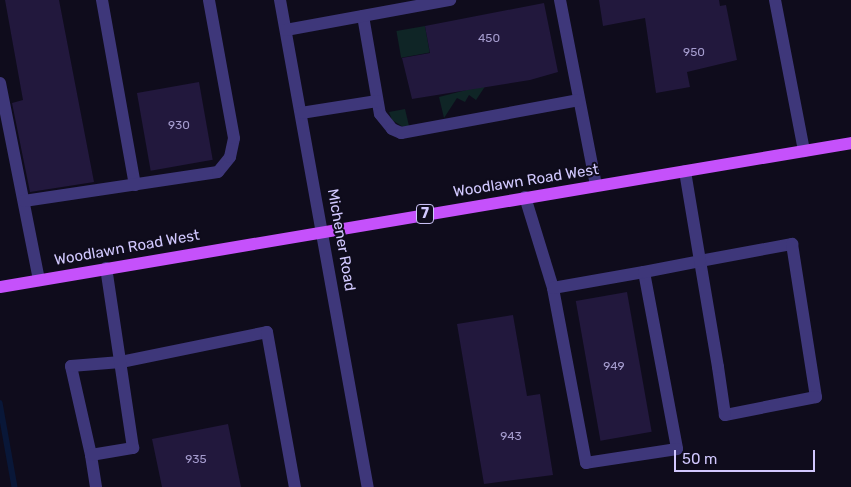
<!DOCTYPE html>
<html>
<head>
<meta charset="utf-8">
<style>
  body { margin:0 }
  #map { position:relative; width:851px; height:487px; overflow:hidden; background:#0f0c1c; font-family:Rubik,sans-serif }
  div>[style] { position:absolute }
  .green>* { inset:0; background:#0f2526; transform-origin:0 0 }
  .stream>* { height:5.5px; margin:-2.75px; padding:0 2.75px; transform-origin:2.75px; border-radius:2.75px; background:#091738 }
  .building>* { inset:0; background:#22183d; transform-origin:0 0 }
  .minor>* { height:12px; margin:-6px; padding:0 6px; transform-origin:6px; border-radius:6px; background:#3e377a }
  .major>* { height:12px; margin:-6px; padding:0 6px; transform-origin:6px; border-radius:6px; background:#c551fb }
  span { translate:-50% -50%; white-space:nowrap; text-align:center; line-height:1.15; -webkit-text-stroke:4px #0f0c1c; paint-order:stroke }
  .number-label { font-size:12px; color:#a59cce }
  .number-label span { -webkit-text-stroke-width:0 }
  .shield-label span { padding:1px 4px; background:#0f0c1c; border:1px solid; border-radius:4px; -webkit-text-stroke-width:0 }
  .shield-label { font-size:14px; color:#d1c8fe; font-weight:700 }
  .street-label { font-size:15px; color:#d1c8fe }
  .scale { position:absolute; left:674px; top:450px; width:141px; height:22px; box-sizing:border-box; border:2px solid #d1c8fe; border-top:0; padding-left:6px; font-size:15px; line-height:18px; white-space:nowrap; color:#d1c8fe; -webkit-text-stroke:4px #0f0c1c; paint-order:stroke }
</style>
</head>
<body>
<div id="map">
  <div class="green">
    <i style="left:425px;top:26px;width:27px;height:29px;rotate:80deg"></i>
    <i style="clip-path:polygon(486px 85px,476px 100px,469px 95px,465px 102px,457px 98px,444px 118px,439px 97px)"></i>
    <i style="clip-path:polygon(405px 109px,409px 126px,403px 127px,392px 120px,389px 112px)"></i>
  </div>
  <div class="stream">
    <i style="left:0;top:403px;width:85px;rotate:79.9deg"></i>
  </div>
  <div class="building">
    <i style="clip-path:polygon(5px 0,59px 0,94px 182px,30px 192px,12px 103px,23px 100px)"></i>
    <i style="clip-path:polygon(599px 0,719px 0,720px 6px,726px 5px,737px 60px,687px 72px,690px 87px,656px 93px,645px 18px,603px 26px)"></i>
    <i style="clip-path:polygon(544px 3px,558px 72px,530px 80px,412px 99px,402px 58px,430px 53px,425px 26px)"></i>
    <i style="left:199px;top:82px;width:79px;height:63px;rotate:80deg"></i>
    <i style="left:627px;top:292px;width:142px;height:52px;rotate:80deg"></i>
    <i style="clip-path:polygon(513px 315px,527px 396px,540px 394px,553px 475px,484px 484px,457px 324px)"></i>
    <i style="clip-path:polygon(228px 424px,241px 487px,162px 487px,152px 439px)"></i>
  </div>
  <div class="minor">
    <i style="left:102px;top:0;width:188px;rotate:79.9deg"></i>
    <i style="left:280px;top:0;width:495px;rotate:79.8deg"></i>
    <i style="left:560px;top:0;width:188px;rotate:79deg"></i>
    <i style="left:775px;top:0;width:154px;rotate:79.1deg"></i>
    <i style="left:363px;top:16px;width:99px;rotate:80.2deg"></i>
    <i style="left:380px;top:114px;width:19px;rotate:51deg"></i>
    <i style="left:392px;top:129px;width:10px;rotate:24deg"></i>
    <i style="left:401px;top:133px;width:181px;rotate:-10.5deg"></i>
    <i style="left:286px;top:30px;width:167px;rotate:-10.4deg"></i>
    <i style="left:0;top:83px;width:201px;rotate:78.8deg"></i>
    <i style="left:301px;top:113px;width:77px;rotate:-9deg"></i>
    <i style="left:525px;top:197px;width:95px;rotate:72.9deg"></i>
    <i style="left:24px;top:201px;width:196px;rotate:-8.5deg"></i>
    <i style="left:218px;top:172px;width:19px;rotate:-51deg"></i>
    <i style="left:230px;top:157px;width:19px;rotate:-78deg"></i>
    <i style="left:234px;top:138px;width:140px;rotate:-100.3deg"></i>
    <i style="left:644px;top:272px;width:180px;rotate:79.4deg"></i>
    <i style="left:677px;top:449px;width:92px;rotate:171.3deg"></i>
    <i style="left:586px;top:463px;width:178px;rotate:-100.7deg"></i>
    <i style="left:553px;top:288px;width:92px;rotate:-10deg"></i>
    <i style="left:644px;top:272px;width:57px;rotate:-11.1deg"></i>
    <i style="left:700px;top:261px;width:94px;rotate:-10.5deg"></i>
    <i style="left:792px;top:244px;width:155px;rotate:81.1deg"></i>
    <i style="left:816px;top:397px;width:93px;rotate:168.8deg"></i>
    <i style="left:725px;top:415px;width:49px;rotate:-98.3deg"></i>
    <i style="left:718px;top:367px;width:108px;rotate:-99.6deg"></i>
    <i style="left:700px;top:261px;width:91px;rotate:-99.5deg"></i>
    <i style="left:91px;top:455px;width:91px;rotate:-102.7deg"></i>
    <i style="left:71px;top:366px;width:50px;rotate:-4.6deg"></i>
    <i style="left:121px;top:362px;width:149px;rotate:-11.6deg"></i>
    <i style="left:267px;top:332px;width:158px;rotate:79.8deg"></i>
    <i style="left:96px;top:487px;width:32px;rotate:-99deg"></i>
    <i style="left:91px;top:455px;width:43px;rotate:-9.5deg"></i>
    <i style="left:133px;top:448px;width:182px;rotate:-98.5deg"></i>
  </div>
  <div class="major">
    <i style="left:0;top:287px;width:863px;rotate:-9.6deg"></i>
  </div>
  <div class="number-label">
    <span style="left:489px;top:39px">450</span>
    <span style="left:694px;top:53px">950</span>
    <span style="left:179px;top:126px">930</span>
    <span style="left:614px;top:367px">949</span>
    <span style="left:511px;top:437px">943</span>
    <span style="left:196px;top:460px">935</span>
  </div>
  <div class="shield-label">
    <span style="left:425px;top:214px">7</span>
  </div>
  <div class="street-label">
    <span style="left:526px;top:181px;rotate:-9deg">Woodlawn Road West</span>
    <span style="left:341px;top:240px;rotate:80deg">Michener Road</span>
    <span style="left:127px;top:248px;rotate:-10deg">Woodlawn Road West</span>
  </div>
  <div class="scale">50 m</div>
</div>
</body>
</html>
